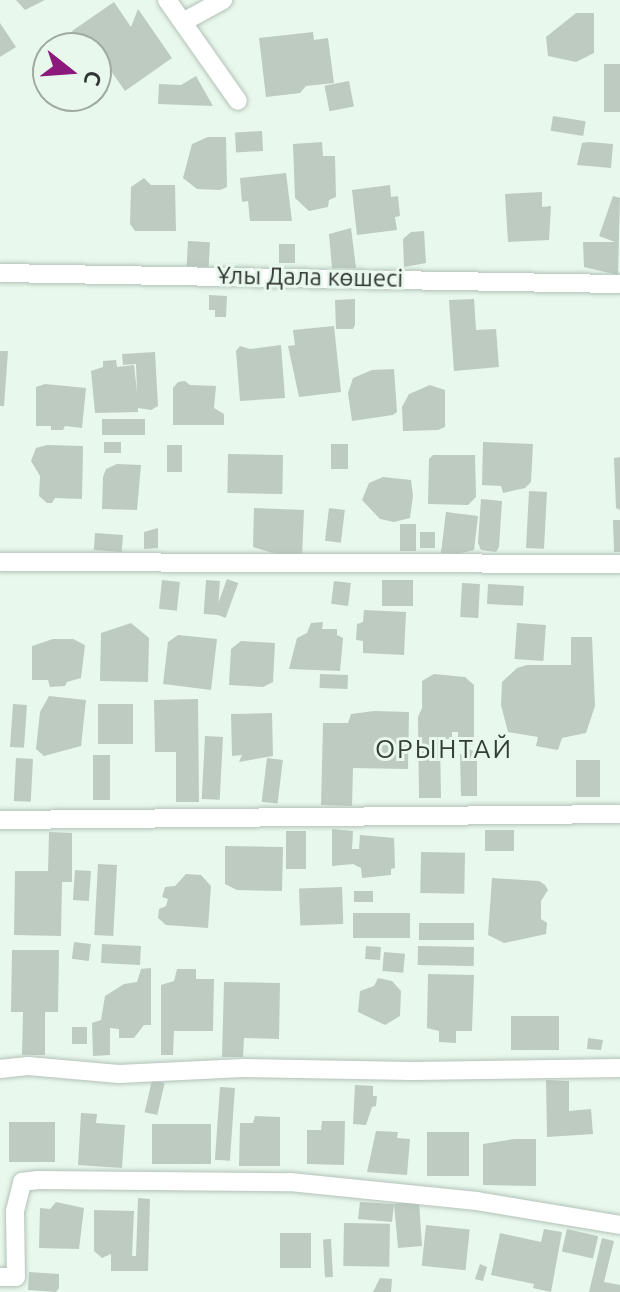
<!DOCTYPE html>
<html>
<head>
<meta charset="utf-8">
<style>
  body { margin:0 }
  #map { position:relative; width:620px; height:1292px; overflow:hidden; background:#e9f8ed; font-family:Ubuntu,sans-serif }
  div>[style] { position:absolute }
  .building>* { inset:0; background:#bdcbc1; transform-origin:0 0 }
  .roads { filter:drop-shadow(0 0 2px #b3c2b8) drop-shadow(0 0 2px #b3c2b8) }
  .street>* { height:18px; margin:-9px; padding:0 9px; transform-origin:9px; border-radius:9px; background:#fff }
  span { translate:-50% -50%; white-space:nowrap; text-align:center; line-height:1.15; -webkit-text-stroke:6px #e9f8ed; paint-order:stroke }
  .street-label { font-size:24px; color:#303632 }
  .neighbourhood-label { font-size:26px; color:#333f36; letter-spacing:2px }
  .north { position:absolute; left:32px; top:32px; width:80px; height:80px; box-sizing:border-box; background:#e9f8ed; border:2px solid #9faaa2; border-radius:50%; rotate:107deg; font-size:22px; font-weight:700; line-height:32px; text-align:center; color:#303632 }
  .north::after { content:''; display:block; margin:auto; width:28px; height:36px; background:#8c1a7c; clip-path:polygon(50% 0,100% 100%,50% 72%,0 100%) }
</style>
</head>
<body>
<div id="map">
  <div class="building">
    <i style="clip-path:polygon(16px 0,45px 0,25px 10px)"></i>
    <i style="clip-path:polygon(114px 2px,131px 27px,138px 9px,172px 58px,125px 91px,99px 54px,96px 56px,96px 48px,84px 48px,72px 31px)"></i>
    <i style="clip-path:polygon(576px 13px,594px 13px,594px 53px,576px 62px,548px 56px,546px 37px)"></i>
    <i style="clip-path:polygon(0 23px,16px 47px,0 57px)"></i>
    <i style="clip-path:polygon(313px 32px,314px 40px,328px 38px,334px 83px,306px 86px,300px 93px,266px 97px,259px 38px)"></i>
    <i style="left:604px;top:64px;width:16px;height:48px"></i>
    <i style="clip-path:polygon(196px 76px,213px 106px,158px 104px,159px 84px,181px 85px)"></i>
    <i style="left:349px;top:81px;width:26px;height:25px;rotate:79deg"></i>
    <i style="left:553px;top:116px;width:33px;height:15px;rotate:9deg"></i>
    <i style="left:262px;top:131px;width:20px;height:27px;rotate:87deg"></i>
    <i style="clip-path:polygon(208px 137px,226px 137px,227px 187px,220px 190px,197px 189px,183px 178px,192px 144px)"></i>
    <i style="clip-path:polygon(322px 142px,323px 156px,335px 156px,336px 197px,329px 200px,328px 207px,309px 211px,295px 198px,293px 144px)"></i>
    <i style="clip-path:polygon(589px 142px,613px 144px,611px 168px,577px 165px,582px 143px)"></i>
    <i style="clip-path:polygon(286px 173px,292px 221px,250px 221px,248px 201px,242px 202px,240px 178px)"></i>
    <i style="clip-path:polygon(144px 178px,151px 185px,175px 185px,176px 231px,135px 231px,130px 224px,131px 187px)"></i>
    <i style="clip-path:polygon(390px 185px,391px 197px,398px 196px,400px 216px,395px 217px,397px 230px,357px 235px,352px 190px)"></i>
    <i style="clip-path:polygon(542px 192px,542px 207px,551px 206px,549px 240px,508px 242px,505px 194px)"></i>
    <i style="clip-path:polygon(613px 196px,620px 198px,618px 275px,584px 267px,583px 242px,615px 242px,599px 236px)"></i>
    <i style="clip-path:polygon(351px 228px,356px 268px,332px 268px,329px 234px)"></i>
    <i style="clip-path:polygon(424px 231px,426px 263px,404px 267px,403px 239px,411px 232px)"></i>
    <i style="left:188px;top:241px;width:22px;height:25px;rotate:3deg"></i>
    <i style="left:279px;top:244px;width:16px;height:19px"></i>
    <i style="clip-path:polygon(209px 295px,227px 296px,226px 317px,215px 317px,215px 310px,209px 310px)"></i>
    <i style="clip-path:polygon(355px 299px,355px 325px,353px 329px,336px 329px,335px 300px)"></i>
    <i style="clip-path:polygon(474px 299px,476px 330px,496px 329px,499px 367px,454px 371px,449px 300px)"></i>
    <i style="clip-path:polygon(334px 326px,341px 392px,299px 397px,288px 346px,295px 345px,293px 330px)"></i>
    <i style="clip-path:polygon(281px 345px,285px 398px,240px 401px,236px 351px,240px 346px,250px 349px)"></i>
    <i style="clip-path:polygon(0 351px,8px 351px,4px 406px,0 406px)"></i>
    <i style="clip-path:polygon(155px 352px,158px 406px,151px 410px,138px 408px,138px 412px,95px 413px,91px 371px,103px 367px,103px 361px,116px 360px,117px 367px,134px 365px,137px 392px,136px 364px,123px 365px,122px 354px)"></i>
    <i style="clip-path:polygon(394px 369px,397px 412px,393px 415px,352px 421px,348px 393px,353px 378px,372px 370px)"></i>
    <i style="clip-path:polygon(185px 381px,190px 385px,216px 386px,214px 408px,224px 414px,224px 425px,173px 425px,173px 388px,178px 382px)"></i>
    <i style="clip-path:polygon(45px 384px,86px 388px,82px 428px,65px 426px,63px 430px,51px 430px,51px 426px,36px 426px,36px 387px)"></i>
    <i style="clip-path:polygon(430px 385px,445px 390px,445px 427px,438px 430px,403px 431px,402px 407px,409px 394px)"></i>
    <i style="left:102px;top:419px;width:43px;height:16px"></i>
    <i style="left:104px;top:442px;width:17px;height:11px"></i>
    <i style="clip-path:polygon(483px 442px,533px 444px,531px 482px,525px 488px,503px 493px,501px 486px,482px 485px)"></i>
    <i style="left:331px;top:444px;width:17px;height:25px"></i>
    <i style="clip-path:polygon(47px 445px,83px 446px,82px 499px,55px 498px,52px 503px,47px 503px,39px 496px,40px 476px,31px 461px,36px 448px)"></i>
    <i style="left:167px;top:445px;width:15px;height:27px"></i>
    <i style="left:228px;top:454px;width:55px;height:39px;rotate:1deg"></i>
    <i style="clip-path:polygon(433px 455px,475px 455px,476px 497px,468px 505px,428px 504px,429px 459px)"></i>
    <i style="clip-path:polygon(620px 457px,620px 510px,616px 508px,614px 458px)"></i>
    <i style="clip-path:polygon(117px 464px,141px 465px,137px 510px,102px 509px,103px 477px,106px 469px)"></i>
    <i style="clip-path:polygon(383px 477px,411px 480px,413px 496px,410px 518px,394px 522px,380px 519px,362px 500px,369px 483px)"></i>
    <i style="left:529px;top:491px;width:18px;height:57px;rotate:3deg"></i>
    <i style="clip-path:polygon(481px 499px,502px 501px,499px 547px,496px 552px,481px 550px,478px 543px)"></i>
    <i style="clip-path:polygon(254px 508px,304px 510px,302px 556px,279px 555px,253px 547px)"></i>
    <i style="left:329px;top:508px;width:16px;height:33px;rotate:7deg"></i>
    <i style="clip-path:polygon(446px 512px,478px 516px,474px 550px,457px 554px,441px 553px)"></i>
    <i style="clip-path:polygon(613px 520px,620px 520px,620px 552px,614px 552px)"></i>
    <i style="left:400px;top:524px;width:16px;height:27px"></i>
    <i style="clip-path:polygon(158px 528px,158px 548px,144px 549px,144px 532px)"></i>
    <i style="left:420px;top:532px;width:15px;height:16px"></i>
    <i style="left:95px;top:533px;width:28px;height:17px;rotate:4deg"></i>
    <i style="left:227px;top:579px;width:12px;height:37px;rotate:20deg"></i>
    <i style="left:162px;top:580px;width:18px;height:29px;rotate:6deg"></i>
    <i style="left:206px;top:580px;width:14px;height:34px;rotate:4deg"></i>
    <i style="left:382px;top:580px;width:31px;height:26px"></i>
    <i style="left:334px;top:581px;width:17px;height:23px;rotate:7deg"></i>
    <i style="left:462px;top:583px;width:18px;height:34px;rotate:3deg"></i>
    <i style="left:488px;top:584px;width:36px;height:20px;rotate:3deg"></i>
    <i style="clip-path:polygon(364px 610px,406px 612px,404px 655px,363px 653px,363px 641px,356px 640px,357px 624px,363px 622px)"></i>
    <i style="clip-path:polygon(323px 622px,322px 629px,337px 629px,337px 635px,343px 638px,340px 671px,289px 669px,297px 638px,307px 633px,311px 623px)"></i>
    <i style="clip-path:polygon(131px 623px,149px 638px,148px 682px,100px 681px,101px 633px)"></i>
    <i style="left:517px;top:623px;width:29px;height:36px;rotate:4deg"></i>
    <i style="clip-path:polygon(178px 635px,217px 639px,211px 690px,163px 684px,168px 642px)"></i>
    <i style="clip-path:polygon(571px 637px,592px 637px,595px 706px,586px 733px,562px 738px,558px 750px,536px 746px,538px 737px,508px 732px,501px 705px,502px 682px,517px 668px,527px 665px,571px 665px)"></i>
    <i style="clip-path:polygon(53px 639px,73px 639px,85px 645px,81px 678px,67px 682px,65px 686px,50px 687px,48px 680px,32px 680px,32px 646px)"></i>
    <i style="clip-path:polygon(241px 641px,275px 643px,273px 682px,263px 687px,229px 685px,231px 649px)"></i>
    <i style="left:320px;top:674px;width:28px;height:14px;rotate:2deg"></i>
    <i style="clip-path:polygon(434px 674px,465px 677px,474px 685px,474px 745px,458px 745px,458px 732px,452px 732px,452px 739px,440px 739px,441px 798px,419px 798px,418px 717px,422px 708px,422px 681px)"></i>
    <i style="clip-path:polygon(49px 696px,86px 700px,81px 746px,44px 756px,36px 749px,40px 712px)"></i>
    <i style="clip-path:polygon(198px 699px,199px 802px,176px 802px,176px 752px,155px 752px,154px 700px)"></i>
    <i style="left:13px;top:704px;width:14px;height:43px;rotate:4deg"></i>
    <i style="left:98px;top:704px;width:35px;height:40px"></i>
    <i style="clip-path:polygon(374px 711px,409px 712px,408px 769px,353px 768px,352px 806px,321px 805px,323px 723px,348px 723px,351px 714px)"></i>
    <i style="clip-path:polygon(272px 713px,273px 756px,239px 762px,242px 755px,232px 756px,231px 714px)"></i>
    <i style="left:205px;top:736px;width:18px;height:63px;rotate:3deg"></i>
    <i style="clip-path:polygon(469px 749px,477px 753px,477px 796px,461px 796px,460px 754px,466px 755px)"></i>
    <i style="left:93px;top:755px;width:17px;height:45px"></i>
    <i style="left:16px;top:758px;width:17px;height:43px;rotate:3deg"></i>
    <i style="left:267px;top:758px;width:16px;height:44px;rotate:7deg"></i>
    <i style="left:576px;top:760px;width:24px;height:37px"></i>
    <i style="clip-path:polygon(332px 829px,353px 831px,352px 849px,359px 849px,360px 835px,394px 838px,395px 868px,391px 869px,391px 875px,362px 878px,361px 868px,353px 864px,332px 866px)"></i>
    <i style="left:485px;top:830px;width:29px;height:21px"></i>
    <i style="left:286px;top:831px;width:20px;height:38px"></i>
    <i style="clip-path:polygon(49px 832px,72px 833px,72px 882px,62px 882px,61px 936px,14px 935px,15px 871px,48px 871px)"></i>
    <i style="clip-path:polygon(225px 846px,283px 847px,282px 891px,237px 890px,225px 884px)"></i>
    <i style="left:421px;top:852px;width:44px;height:41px;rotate:1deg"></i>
    <i style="left:98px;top:864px;width:19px;height:71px;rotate:3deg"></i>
    <i style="left:75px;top:870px;width:16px;height:30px;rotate:4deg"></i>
    <i style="clip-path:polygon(186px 874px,201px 875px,211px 886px,208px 928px,166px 925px,158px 918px,159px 909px,166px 906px,168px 899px,162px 897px,165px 887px,175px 886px)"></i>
    <i style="clip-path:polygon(492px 878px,539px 881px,545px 885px,548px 890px,541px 901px,541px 919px,547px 923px,546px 934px,504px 943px,488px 935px)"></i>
    <i style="left:342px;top:887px;width:37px;height:43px;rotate:88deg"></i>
    <i style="left:354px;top:891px;width:19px;height:11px"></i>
    <i style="left:353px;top:913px;width:57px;height:25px"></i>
    <i style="left:474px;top:923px;width:17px;height:55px;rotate:90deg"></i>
    <i style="left:74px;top:942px;width:17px;height:17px;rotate:7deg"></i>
    <i style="left:102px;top:944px;width:39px;height:19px;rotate:3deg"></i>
    <i style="left:366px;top:946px;width:15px;height:13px;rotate:4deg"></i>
    <i style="left:418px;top:946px;width:56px;height:19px;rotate:1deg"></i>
    <i style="clip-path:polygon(12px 950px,59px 950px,58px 1012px,45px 1012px,45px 1055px,22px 1055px,23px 1012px,11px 1012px)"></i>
    <i style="left:384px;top:952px;width:21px;height:19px;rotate:5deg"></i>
    <i style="clip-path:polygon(151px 968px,151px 1025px,144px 1025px,134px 1038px,119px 1038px,119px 1029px,110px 1028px,110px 1055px,93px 1056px,92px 1023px,101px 1020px,105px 996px,124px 984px,137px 982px,141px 969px)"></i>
    <i style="clip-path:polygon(177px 969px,196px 969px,196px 979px,214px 979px,213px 1031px,174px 1031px,173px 1055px,161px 1055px,161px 985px,174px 981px)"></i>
    <i style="clip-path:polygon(428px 974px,474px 975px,472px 1031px,456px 1031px,456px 1043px,439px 1042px,439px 1031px,427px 1028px)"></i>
    <i style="clip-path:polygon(378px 978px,392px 981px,401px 991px,400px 1016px,385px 1025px,358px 1012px,360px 991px,374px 986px)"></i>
    <i style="clip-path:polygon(224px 982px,280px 983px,279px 1039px,244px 1038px,243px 1057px,222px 1057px)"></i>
    <i style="left:559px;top:1016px;width:34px;height:48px;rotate:90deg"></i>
    <i style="left:72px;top:1027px;width:15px;height:17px"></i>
    <i style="clip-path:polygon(588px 1038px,603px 1040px,601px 1050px,587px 1049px)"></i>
    <i style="left:152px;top:1080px;width:13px;height:33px;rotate:13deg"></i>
    <i style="clip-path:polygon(546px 1080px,569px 1081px,569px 1111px,591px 1109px,593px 1134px,547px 1137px)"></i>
    <i style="clip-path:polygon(355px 1085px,373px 1086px,373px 1096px,377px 1096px,376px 1106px,372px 1107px,366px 1125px,353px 1124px)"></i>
    <i style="left:220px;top:1087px;width:15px;height:73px;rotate:4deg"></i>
    <i style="clip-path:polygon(81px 1113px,97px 1114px,96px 1123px,125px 1125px,122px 1168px,78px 1165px)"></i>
    <i style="clip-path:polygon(255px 1116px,280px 1117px,280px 1166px,239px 1166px,240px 1123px,253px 1123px)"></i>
    <i style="clip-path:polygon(322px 1121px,345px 1121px,344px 1165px,307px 1164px,307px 1130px,321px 1130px)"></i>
    <i style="left:9px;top:1122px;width:46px;height:40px"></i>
    <i style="left:152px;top:1124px;width:59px;height:40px"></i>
    <i style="clip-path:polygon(376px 1131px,398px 1132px,397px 1138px,410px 1139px,407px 1175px,367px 1172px)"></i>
    <i style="left:469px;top:1132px;width:44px;height:42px;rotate:90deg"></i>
    <i style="clip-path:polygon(514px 1139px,536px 1139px,536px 1186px,483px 1185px,483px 1144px)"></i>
    <i style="clip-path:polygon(138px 1198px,150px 1199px,148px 1271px,111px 1271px,111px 1254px,102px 1258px,94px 1251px,94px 1210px,134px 1211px,132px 1256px,136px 1256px)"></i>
    <i style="clip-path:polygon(419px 1201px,422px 1246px,398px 1248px,394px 1204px,392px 1222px,358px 1219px,360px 1202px,394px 1204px)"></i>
    <i style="clip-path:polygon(56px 1202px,84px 1208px,79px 1249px,39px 1248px,40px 1208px,50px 1209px)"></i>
    <i style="left:344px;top:1223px;width:46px;height:43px;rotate:1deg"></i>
    <i style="left:426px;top:1225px;width:44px;height:41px;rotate:6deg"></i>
    <i style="clip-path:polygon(544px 1229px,562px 1232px,551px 1292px,533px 1288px,534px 1284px,491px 1275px,500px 1233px,541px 1242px)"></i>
    <i style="left:567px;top:1229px;width:32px;height:23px;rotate:13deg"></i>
    <i style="left:311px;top:1233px;width:35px;height:31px;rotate:90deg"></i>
    <i style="clip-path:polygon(602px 1238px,614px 1241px,604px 1282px,620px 1285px,620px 1292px,589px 1292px)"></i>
    <i style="left:331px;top:1239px;width:38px;height:8px;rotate:87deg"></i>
    <i style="clip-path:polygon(480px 1264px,487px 1267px,483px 1281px,475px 1279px)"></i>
    <i style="clip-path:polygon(29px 1272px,59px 1274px,59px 1288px,56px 1292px,28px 1290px)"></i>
    <i style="clip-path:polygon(380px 1278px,392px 1279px,391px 1292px,373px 1292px)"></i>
  </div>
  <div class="roads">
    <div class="street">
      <i style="left:167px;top:0;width:123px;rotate:54.9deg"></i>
      <i style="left:183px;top:22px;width:46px;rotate:-28.8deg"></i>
      <i style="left:0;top:273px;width:620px;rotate:1.02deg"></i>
      <i style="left:0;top:562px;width:620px;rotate:0.18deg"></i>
      <i style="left:0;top:820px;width:620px;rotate:-0.55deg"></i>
      <i style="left:0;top:1069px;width:28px;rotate:-6deg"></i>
      <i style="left:28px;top:1066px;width:91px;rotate:5deg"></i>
      <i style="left:119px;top:1074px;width:124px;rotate:-2.8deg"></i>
      <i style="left:243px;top:1068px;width:169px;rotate:1deg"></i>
      <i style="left:412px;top:1071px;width:208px;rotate:-0.8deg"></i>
      <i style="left:0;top:1277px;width:16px"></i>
      <i style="left:16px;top:1277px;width:66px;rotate:-90.9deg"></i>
      <i style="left:15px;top:1211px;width:30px;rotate:-76deg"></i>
      <i style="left:22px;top:1182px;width:16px;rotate:-7deg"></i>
      <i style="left:38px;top:1180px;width:252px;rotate:0.5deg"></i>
      <i style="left:290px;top:1182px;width:188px;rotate:5.8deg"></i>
      <i style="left:477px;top:1201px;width:145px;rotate:9.5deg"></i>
    </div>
  </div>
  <div class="street-label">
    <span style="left:310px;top:277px;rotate:1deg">Ұлы Дала көшесі</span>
  </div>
  <div class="neighbourhood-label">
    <span style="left:444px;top:749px">ОРЫНТАЙ</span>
  </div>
  <div class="north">С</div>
</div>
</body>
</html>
